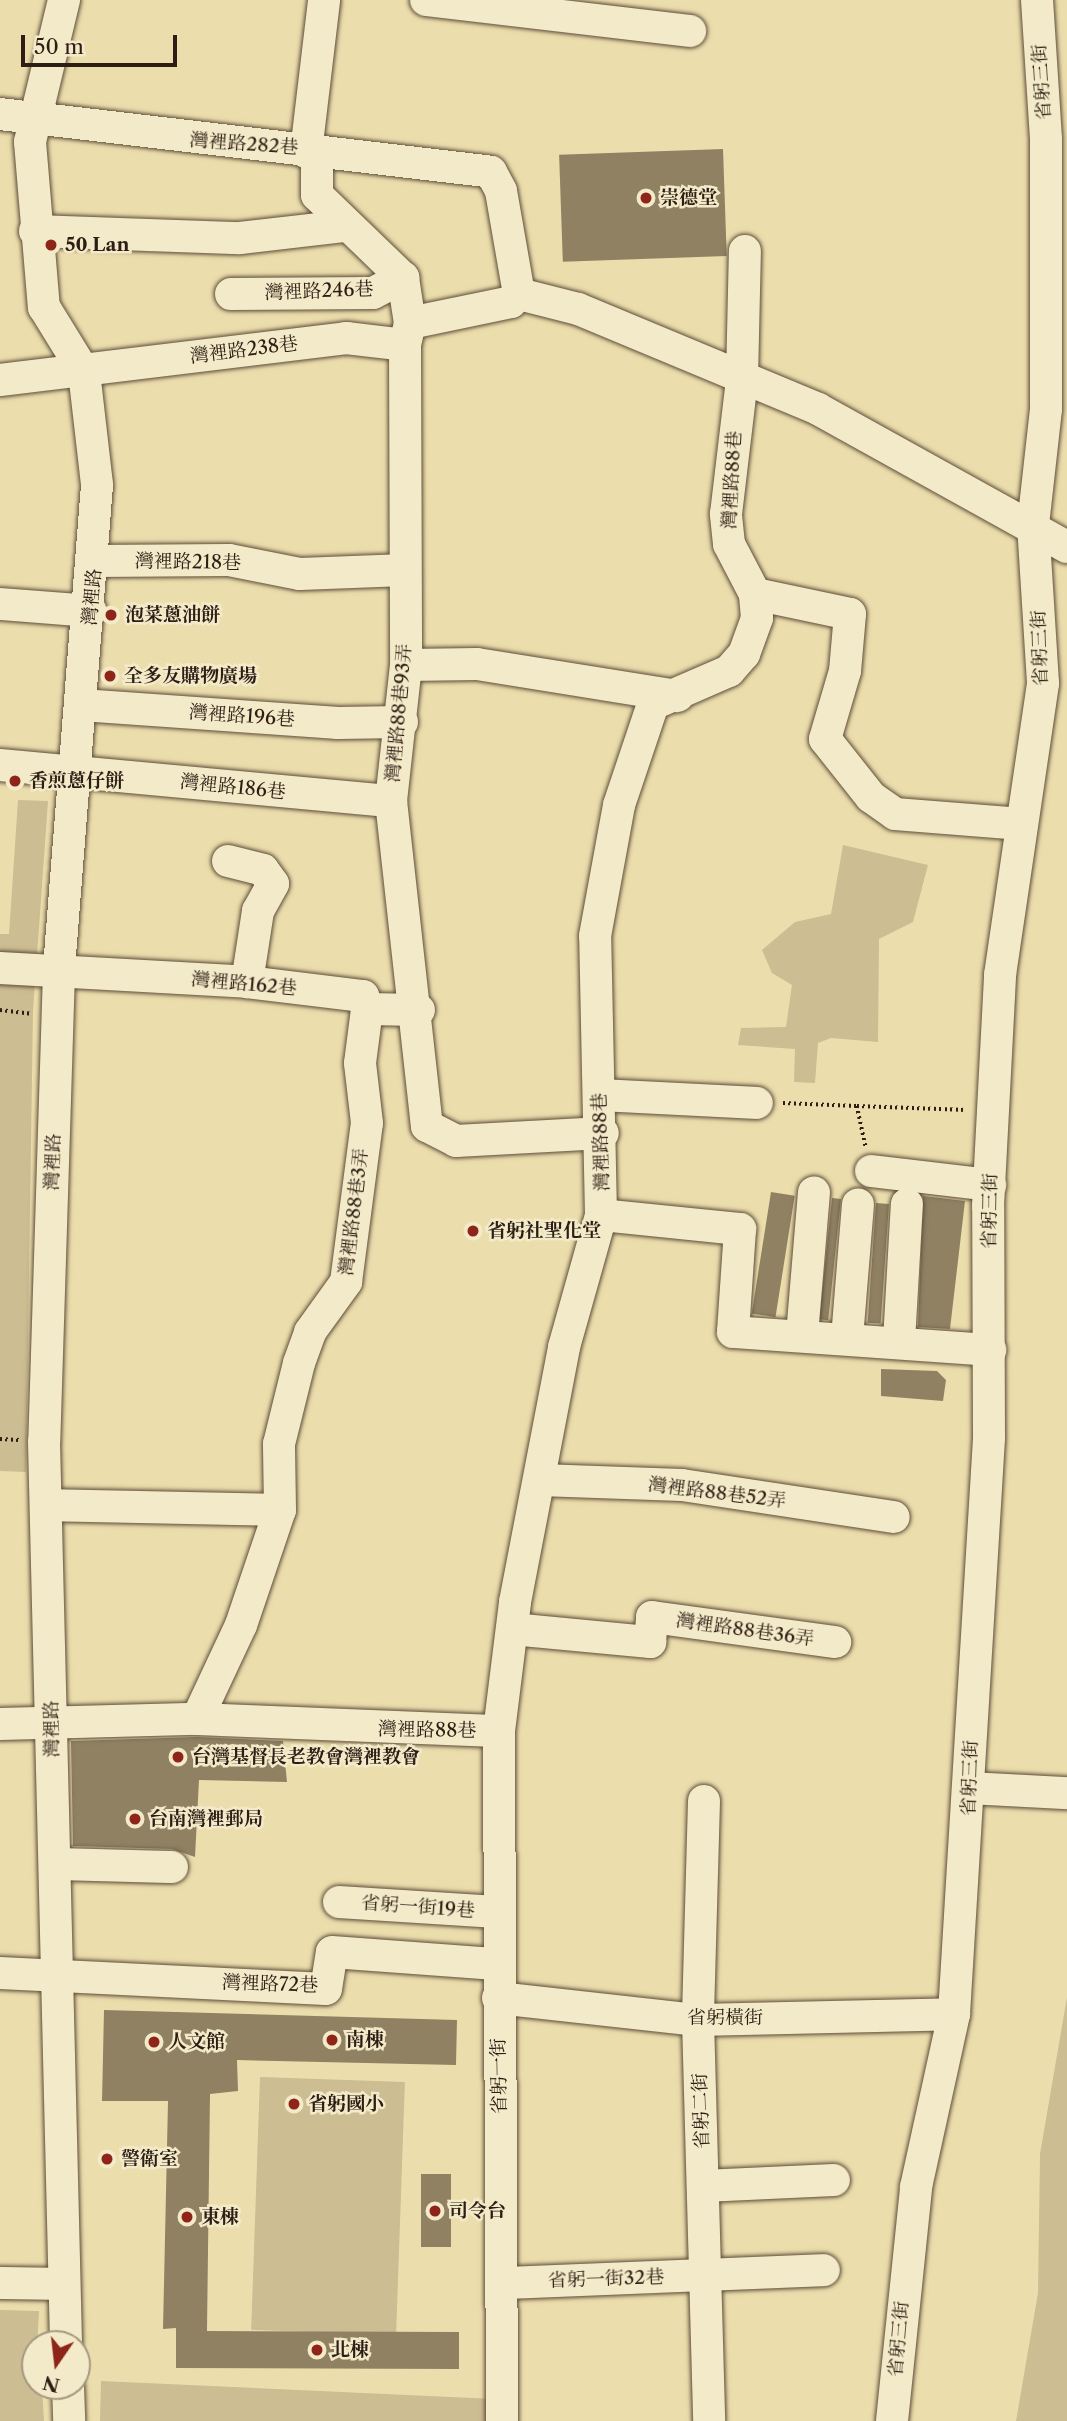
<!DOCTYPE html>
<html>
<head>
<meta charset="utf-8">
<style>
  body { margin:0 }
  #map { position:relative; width:1067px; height:2421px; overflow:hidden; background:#ecdeac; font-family:"Libre Caslon Text","Noto Serif TC",serif }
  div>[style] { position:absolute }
  .green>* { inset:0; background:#ccbd92; transform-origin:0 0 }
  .building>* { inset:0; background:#908163; transform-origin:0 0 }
  .path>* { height:3.5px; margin-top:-1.75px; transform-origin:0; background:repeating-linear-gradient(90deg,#2d1d14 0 2px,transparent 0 5.5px) }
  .roads { filter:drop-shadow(0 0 2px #5d4d3a) drop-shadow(0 0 2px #5d4d3a) }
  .minor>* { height:32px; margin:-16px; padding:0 16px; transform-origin:16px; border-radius:16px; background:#f3eac9 }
  .dots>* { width:19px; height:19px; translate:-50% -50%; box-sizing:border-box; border:4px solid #f3eac9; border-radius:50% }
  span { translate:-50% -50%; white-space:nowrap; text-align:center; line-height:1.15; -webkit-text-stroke:5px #f3eac9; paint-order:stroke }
  .street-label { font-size:19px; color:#2d1d14 }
  .poi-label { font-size:19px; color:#2d1d14; font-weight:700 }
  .left { translate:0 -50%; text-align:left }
  .north { position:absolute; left:21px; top:2330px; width:70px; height:70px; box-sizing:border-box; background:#f3eac9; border:2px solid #a49881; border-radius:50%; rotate:194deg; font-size:19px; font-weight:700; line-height:28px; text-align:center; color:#2d1d14 }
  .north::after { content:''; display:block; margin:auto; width:24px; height:32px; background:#8f2418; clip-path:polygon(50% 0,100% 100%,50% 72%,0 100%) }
  .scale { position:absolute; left:21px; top:35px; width:156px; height:32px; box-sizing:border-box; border:4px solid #2d1d14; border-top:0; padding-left:9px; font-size:21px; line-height:24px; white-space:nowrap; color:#2d1d14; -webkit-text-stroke:5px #f3eac9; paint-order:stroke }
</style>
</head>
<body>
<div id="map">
  <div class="green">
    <i style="clip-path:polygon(18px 800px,48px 801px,33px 1011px,26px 1472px,0 1471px,0 934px,9px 934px)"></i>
    <i style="clip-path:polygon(843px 845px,928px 865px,913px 922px,879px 939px,878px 1042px,831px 1038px,818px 1043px,815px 1083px,794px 1082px,795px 1049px,738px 1045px,741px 1028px,786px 1027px,792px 985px,772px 973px,762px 950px,795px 922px,831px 914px)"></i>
    <i style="clip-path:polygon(1067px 1997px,1067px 2421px,1016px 2421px,1038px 2293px,1040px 2154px)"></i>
    <i style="left:260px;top:2077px;width:145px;height:253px;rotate:2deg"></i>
    <i style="clip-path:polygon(0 2310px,39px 2311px,35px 2386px,42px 2386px,44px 2421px,0 2421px)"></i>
    <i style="clip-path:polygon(101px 2381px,495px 2399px,494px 2421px,100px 2421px)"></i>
  </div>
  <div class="building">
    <i style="left:723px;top:149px;width:107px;height:164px;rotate:88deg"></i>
    <i style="left:771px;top:1192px;width:24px;height:123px;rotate:9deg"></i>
    <i style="clip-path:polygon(923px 1196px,965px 1201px,950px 1329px,918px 1327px)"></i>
    <i style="left:832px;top:1198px;width:9px;height:122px;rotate:6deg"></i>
    <i style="left:876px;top:1203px;width:13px;height:120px;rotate:4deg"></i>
    <i style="clip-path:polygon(881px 1369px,937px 1371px,946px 1380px,943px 1401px,881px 1396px)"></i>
    <i style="clip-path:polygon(197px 1737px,283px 1741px,287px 1782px,199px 1780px,195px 1857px,172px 1849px,73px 1846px,71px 1741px)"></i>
    <i style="clip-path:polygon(104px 2010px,457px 2020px,456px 2065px,237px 2060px,238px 2091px,210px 2094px,207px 2331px,459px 2332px,459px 2369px,176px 2368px,176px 2328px,163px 2329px,168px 2101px,102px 2101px)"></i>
    <i style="left:451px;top:2174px;width:73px;height:30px;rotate:90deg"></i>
  </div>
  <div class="path">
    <i style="left:0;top:1010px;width:31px;rotate:7deg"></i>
    <i style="left:783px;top:1103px;width:74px;rotate:2.3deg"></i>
    <i style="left:857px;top:1106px;width:43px;rotate:77.9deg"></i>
    <i style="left:857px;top:1106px;width:110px;rotate:2.1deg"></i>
    <i style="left:0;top:1439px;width:19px;rotate:3deg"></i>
  </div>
  <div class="roads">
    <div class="minor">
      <i style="left:64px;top:0;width:146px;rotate:103.5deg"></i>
      <i style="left:30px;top:142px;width:166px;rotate:85.2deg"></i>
      <i style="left:44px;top:307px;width:76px;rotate:58.4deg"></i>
      <i style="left:84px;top:372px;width:114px;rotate:83.4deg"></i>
      <i style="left:97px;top:485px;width:488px;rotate:94.5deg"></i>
      <i style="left:59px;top:972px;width:470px;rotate:91.8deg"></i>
      <i style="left:44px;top:1442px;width:902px;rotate:88.6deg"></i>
      <i style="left:426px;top:0;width:266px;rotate:6.7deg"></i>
      <i style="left:0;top:114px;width:494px;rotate:6.7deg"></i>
      <i style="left:491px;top:172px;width:21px;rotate:62deg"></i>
      <i style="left:501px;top:191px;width:105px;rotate:80.1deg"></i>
      <i style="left:519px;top:294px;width:61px;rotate:14.3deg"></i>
      <i style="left:578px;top:309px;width:260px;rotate:22.6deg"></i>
      <i style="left:818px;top:409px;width:285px;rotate:29deg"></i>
      <i style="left:306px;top:152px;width:153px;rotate:-83.2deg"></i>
      <i style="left:317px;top:154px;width:41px;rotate:90deg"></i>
      <i style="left:317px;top:195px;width:120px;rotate:44deg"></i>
      <i style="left:403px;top:278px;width:46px;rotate:81.2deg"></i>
      <i style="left:410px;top:323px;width:23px;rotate:103deg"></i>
      <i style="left:405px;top:345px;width:320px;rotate:89.8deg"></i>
      <i style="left:406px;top:665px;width:137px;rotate:96.3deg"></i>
      <i style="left:391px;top:801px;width:327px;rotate:83.7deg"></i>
      <i style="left:427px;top:1126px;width:33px;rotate:27deg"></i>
      <i style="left:456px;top:1141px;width:147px;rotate:-3.1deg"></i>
      <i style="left:35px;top:231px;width:205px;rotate:2deg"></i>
      <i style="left:240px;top:238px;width:104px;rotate:-6.6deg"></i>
      <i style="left:231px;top:294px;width:142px;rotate:-0.4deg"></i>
      <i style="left:373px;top:293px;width:34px;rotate:-27deg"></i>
      <i style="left:410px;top:323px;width:103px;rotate:-11.7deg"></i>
      <i style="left:511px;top:302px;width:11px;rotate:-45deg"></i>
      <i style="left:0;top:380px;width:349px;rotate:-6.9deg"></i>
      <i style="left:346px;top:338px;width:59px;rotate:6.8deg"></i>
      <i style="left:95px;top:561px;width:134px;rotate:-0.4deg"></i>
      <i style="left:229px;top:560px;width:72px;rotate:11.2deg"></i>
      <i style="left:300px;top:574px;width:105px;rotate:-2.2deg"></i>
      <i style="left:755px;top:594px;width:97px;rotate:11.9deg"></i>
      <i style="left:850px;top:614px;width:57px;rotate:95deg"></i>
      <i style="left:845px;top:671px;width:71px;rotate:106.4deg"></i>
      <i style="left:825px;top:739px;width:74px;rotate:51.6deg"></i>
      <i style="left:871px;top:797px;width:29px;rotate:35deg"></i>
      <i style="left:895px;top:814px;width:127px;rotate:4.5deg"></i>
      <i style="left:0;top:604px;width:91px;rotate:4.4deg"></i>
      <i style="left:406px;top:665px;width:71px;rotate:-0.8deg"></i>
      <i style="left:477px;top:664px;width:203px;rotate:9.1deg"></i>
      <i style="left:81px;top:705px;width:258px;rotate:4deg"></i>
      <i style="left:338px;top:723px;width:64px;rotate:-0.9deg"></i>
      <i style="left:0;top:765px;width:393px;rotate:5.3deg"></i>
      <i style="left:228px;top:861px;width:36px;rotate:14deg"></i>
      <i style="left:263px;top:870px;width:17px;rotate:54deg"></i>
      <i style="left:273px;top:884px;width:31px;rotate:119deg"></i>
      <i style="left:258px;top:911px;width:72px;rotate:98.8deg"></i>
      <i style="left:0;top:968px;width:247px;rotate:3.2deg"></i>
      <i style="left:247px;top:982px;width:117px;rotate:6.9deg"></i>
      <i style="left:363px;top:996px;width:14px;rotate:73deg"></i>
      <i style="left:367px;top:1009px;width:52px;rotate:1.1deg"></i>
      <i style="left:601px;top:1095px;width:156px;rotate:2.9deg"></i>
      <i style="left:871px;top:1171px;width:120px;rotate:6.7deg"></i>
      <i style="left:601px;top:1215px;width:140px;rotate:5.8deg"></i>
      <i style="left:740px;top:1229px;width:103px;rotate:93.9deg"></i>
      <i style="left:733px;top:1332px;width:258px;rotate:4deg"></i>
      <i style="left:802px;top:1335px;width:143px;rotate:-85.2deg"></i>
      <i style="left:847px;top:1338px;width:134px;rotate:-85.3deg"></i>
      <i style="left:899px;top:1341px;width:137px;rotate:-86.7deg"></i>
      <i style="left:540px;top:1480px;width:142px;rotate:2deg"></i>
      <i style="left:682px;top:1485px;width:214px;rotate:8.6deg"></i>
      <i style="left:46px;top:1505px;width:234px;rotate:1.2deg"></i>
      <i style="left:512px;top:1629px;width:139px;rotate:5.4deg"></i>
      <i style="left:650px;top:1642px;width:25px;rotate:-85deg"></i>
      <i style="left:652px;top:1617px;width:185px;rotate:7.8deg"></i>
      <i style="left:197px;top:1719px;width:104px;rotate:-64.9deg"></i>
      <i style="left:241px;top:1625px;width:121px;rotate:-71.3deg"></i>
      <i style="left:280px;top:1510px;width:66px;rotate:-90.9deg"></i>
      <i style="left:279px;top:1444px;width:83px;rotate:-76.1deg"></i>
      <i style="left:299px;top:1363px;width:33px;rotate:-70deg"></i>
      <i style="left:310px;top:1332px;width:62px;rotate:-54.2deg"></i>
      <i style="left:346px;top:1282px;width:160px;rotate:-82.5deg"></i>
      <i style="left:367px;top:1123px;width:60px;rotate:-96.7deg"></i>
      <i style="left:360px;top:1063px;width:54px;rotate:-82.6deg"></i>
      <i style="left:0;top:1724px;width:197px;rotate:-1.5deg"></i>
      <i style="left:197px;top:1719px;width:302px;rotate:2.3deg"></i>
      <i style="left:970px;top:1788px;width:97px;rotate:3deg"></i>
      <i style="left:704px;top:1801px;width:219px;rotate:91.6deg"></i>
      <i style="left:698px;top:2020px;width:401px;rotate:88.4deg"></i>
      <i style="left:55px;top:1864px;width:117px;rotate:1.5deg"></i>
      <i style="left:339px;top:1902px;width:158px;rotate:3.6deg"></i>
      <i style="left:0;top:1973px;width:326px;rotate:2.8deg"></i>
      <i style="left:326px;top:1989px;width:37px;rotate:-81deg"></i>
      <i style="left:332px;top:1952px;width:165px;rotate:4.2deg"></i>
      <i style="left:498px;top:1998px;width:201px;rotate:6.3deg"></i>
      <i style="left:698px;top:2020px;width:256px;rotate:-1.3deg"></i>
      <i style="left:703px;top:2186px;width:131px;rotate:-2.6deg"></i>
      <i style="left:0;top:2283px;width:64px;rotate:0.9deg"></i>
      <i style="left:504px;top:2283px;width:320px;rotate:-2.3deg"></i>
      <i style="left:68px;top:2386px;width:35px;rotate:88deg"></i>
      <i style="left:502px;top:2421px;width:690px;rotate:-90.25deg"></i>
      <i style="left:499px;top:1731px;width:130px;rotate:-82.9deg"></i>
      <i style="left:515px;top:1602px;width:260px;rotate:-79.1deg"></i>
      <i style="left:564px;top:1347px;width:137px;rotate:-74.3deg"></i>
      <i style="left:601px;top:1215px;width:279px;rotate:-91.2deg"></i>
      <i style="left:595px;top:936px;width:133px;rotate:-79.6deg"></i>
      <i style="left:619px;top:805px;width:107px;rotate:-71.4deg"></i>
      <i style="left:653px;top:704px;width:83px;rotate:-23.5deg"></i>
      <i style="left:729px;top:671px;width:23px;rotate:-49deg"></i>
      <i style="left:744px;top:654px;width:38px;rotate:-70deg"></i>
      <i style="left:757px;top:618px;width:24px;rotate:-95deg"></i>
      <i style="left:755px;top:594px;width:56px;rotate:-117.5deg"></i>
      <i style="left:729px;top:544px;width:30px;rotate:-96deg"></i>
      <i style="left:726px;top:514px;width:136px;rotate:-83.2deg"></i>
      <i style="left:742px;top:379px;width:128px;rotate:-88.7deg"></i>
      <i style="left:892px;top:2421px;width:235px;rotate:-84.1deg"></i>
      <i style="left:916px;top:2187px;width:177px;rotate:-77.6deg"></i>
      <i style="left:954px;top:2014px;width:577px;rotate:-86.52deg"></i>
      <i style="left:989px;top:1438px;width:232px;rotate:-90.2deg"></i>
      <i style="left:988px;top:1206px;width:231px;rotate:-87deg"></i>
      <i style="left:1000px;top:975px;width:295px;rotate:-81.6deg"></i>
      <i style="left:1043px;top:683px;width:158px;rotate:-93.6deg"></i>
      <i style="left:1033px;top:525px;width:117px;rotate:-83.6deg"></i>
      <i style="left:1046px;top:409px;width:270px;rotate:-90deg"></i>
      <i style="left:1046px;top:139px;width:139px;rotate:-93.7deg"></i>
    </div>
  </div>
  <div class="dots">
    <i style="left:646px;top:198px;background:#8f2418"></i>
    <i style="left:51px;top:245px;background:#8f2418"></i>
    <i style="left:111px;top:615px;background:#8f2418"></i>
    <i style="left:110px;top:676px;background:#8f2418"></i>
    <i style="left:15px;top:781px;background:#8f2418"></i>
    <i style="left:473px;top:1231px;background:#8f2418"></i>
    <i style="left:178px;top:1757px;background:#8f2418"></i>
    <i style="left:135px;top:1819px;background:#8f2418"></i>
    <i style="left:332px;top:2040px;background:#8f2418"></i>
    <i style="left:154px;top:2042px;background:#8f2418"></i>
    <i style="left:294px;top:2104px;background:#8f2418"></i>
    <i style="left:107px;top:2159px;background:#8f2418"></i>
    <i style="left:435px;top:2211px;background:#8f2418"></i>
    <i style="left:187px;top:2217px;background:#8f2418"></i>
    <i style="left:317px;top:2350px;background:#8f2418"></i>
  </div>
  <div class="street-label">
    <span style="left:1042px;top:82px;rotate:-94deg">省躬三街</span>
    <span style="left:244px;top:144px;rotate:4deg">灣裡路282巷</span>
    <span style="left:319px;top:291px;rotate:-2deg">灣裡路246巷</span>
    <span style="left:244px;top:350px;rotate:-7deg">灣裡路238巷</span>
    <span style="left:732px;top:480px;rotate:-87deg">灣裡路88巷</span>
    <span style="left:188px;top:562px;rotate:1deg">灣裡路218巷</span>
    <span style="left:92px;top:597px;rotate:-85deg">灣裡路</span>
    <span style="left:1040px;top:648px;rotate:-92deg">省躬三街</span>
    <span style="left:399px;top:713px;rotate:-85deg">灣裡路88巷93弄</span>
    <span style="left:242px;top:716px;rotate:4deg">灣裡路196巷</span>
    <span style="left:233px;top:787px;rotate:6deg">灣裡路186巷</span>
    <span style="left:244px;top:984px;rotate:5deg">灣裡路162巷</span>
    <span style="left:601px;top:1142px;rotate:-92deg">灣裡路88巷</span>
    <span style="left:53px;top:1162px;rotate:-88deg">灣裡路</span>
    <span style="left:990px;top:1211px;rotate:-89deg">省躬三街</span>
    <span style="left:354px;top:1212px;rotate:-83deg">灣裡路88巷3弄</span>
    <span style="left:717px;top:1493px;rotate:7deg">灣裡路88巷52弄</span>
    <span style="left:745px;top:1630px;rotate:8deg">灣裡路88巷36弄</span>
    <span style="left:52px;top:1729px;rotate:-91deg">灣裡路</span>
    <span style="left:427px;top:1730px;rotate:1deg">灣裡路88巷</span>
    <span style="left:970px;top:1778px;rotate:-88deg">省躬三街</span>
    <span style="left:418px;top:1907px;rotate:4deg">省躬一街19巷</span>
    <span style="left:270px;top:1984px;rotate:2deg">灣裡路72巷</span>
    <span style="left:725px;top:2018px">省躬橫街</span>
    <span style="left:499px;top:2076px;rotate:-91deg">省躬一街</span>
    <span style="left:701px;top:2111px;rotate:-92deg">省躬二街</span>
    <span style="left:606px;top:2279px;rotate:-2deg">省躬一街32巷</span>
    <span style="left:899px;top:2339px;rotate:-85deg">省躬三街</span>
  </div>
  <div class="poi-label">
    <span class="left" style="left:660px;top:198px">崇德堂</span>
    <span class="left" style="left:65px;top:245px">50 Lan</span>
    <span class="left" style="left:125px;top:615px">泡菜蔥油餅</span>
    <span class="left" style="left:124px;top:676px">全多友購物廣場</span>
    <span class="left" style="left:29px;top:781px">香煎蔥仔餅</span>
    <span class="left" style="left:487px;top:1231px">省躬社聖化堂</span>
    <span class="left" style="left:192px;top:1757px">台灣基督長老教會灣裡教會</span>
    <span class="left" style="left:149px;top:1819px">台南灣裡郵局</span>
    <span class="left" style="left:346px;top:2040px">南棟</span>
    <span class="left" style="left:168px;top:2042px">人文館</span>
    <span class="left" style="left:308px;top:2104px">省躬國小</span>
    <span class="left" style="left:121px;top:2159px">警衛室</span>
    <span class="left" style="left:449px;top:2211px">司令台</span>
    <span class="left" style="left:201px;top:2217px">東棟</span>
    <span class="left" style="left:331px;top:2350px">北棟</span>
  </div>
  <div class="north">N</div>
  <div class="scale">50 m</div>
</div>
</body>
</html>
